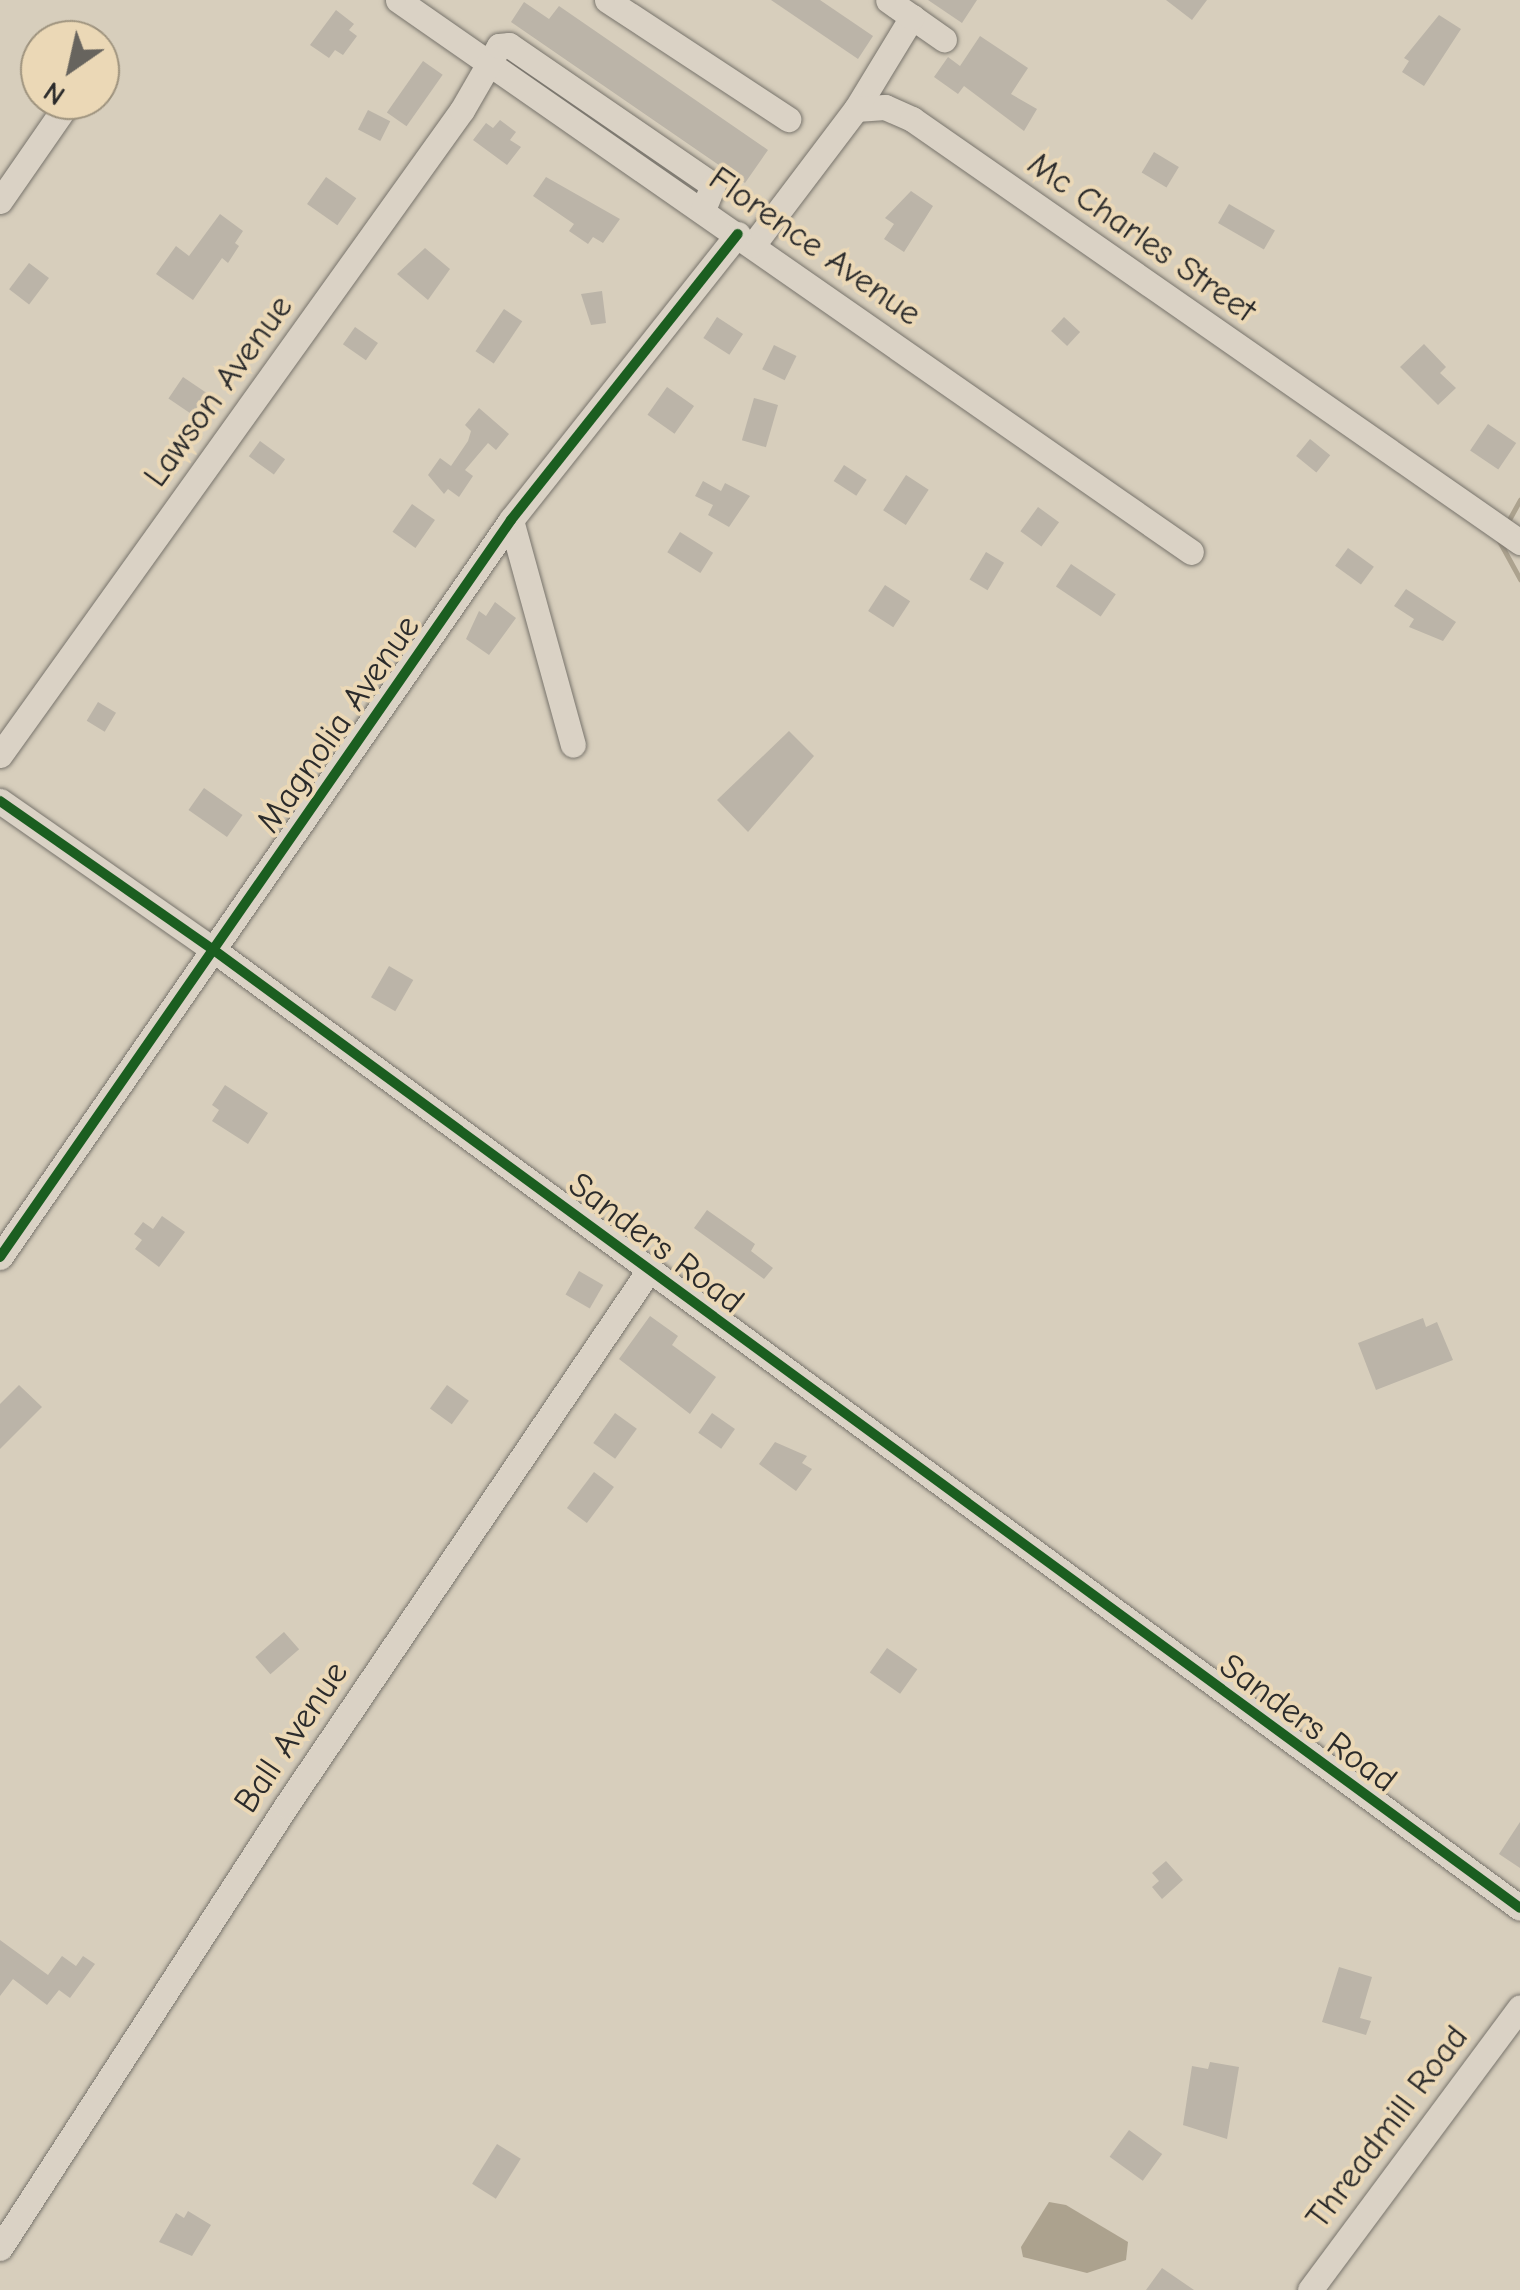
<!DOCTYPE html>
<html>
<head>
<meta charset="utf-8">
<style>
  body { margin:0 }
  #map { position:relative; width:1520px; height:2290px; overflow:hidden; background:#d7cebc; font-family:"Comic Neue",sans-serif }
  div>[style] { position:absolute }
  .water>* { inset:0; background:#aca28e }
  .stream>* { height:5px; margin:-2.5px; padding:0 2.5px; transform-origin:2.5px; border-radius:2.5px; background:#aca28e }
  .building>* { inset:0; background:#bbb4a8; transform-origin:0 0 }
  .roads { filter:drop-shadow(0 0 2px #78746c) drop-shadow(0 0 2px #78746c) }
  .minor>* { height:25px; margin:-12.5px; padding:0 12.5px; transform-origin:12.5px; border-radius:12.5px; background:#dad2c5 }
  .cycleway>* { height:10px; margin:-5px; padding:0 5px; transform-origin:5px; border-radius:5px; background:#1b5e20 }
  span { translate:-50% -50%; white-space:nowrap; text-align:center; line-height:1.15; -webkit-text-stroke:8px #ebd8b6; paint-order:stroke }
  .street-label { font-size:35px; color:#2b2b2b }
  .north { position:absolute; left:20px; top:20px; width:100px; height:100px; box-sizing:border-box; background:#ebd8b6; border:2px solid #9e937e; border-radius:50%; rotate:214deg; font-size:28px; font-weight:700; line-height:40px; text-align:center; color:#2b2b2b }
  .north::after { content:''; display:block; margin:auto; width:35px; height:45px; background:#67645e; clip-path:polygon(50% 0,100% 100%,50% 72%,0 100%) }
</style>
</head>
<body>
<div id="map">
  <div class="water">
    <i style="clip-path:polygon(1049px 2202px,1066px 2205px,1128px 2242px,1126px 2260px,1087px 2273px,1023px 2257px,1021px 2247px)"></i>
  </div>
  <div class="stream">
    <i style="left:1506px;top:525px;width:29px;rotate:-61deg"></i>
    <i style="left:1498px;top:539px;width:46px;rotate:61.2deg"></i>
  </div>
  <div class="building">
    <i style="clip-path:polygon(771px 0,820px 0,873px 36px,858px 59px)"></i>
    <i style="clip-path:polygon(928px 0,977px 0,962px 23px)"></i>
    <i style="clip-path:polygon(1166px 0,1207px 0,1192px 20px)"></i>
    <i style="clip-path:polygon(524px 2px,549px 19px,559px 6px,768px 150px,745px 183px,511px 22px)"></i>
    <i style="clip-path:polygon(336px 10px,354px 24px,349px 30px,357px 36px,343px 55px,335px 50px,329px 58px,310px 45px)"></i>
    <i style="clip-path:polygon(1439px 15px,1461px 29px,1424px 86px,1402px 72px,1409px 61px,1404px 58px)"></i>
    <i style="clip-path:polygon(980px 36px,1028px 68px,1011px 94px,1037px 109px,1024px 131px,964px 86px,958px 94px,934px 77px,948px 57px,960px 66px)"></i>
    <i style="left:423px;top:61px;width:24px;height:63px;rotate:35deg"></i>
    <i style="left:368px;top:110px;width:25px;height:22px;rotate:27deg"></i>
    <i style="clip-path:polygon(500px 120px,516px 132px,510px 140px,521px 147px,507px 165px,473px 140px,486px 123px,493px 128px)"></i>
    <i style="left:1154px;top:152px;width:29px;height:24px;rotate:31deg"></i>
    <i style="left:326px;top:177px;width:37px;height:33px;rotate:35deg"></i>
    <i style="clip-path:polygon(546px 177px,620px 219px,603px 243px,593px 237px,588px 244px,569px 231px,574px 224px,533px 196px)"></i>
    <i style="clip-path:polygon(911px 191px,933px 206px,904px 252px,884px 239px,894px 224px,885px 218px)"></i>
    <i style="left:1229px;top:204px;width:53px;height:22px;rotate:30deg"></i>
    <i style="clip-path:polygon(220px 214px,243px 231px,235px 243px,239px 246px,228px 263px,222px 258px,193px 300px,156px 274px,176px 246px,189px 256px)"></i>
    <i style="clip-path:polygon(425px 248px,450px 269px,428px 300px,397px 274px)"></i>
    <i style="left:29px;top:263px;width:25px;height:33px;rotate:37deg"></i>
    <i style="clip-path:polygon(602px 291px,606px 323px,591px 325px,581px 294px)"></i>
    <i style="left:504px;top:309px;width:22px;height:51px;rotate:34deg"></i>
    <i style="left:717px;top:317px;width:31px;height:25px;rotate:33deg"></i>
    <i style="left:1064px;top:317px;width:22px;height:19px;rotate:43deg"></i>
    <i style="left:355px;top:327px;width:28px;height:21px;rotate:35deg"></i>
    <i style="clip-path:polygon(1424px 344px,1446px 367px,1440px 373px,1456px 388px,1438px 405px,1400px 367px)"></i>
    <i style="left:774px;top:345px;width:25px;height:27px;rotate:26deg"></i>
    <i style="left:183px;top:377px;width:29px;height:26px;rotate:34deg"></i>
    <i style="left:667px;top:387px;width:33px;height:34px;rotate:35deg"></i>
    <i style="left:754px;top:398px;width:25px;height:44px;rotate:16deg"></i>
    <i style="clip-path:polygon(479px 408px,509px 434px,496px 450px,488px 443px,465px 470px,473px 476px,459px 497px,448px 489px,444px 494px,428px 475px,440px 458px,451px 466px,468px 441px,471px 431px,465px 425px)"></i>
    <i style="left:1488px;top:424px;width:34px;height:32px;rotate:34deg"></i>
    <i style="left:1310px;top:439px;width:26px;height:22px;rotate:39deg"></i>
    <i style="left:260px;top:441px;width:31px;height:19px;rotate:36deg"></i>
    <i style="left:844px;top:465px;width:27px;height:19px;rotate:33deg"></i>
    <i style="left:906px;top:475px;width:27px;height:42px;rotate:33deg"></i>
    <i style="clip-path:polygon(703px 481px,721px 491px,725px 483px,750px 496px,729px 527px,708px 515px,713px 505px,695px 496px)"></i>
    <i style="left:412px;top:504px;width:28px;height:34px;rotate:35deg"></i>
    <i style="left:1038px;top:507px;width:26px;height:30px;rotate:36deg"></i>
    <i style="left:680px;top:532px;width:39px;height:24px;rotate:32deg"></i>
    <i style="left:1348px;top:548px;width:32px;height:22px;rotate:36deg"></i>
    <i style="left:986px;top:552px;width:21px;height:32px;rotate:31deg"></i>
    <i style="left:1071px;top:564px;width:54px;height:27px;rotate:34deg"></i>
    <i style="left:885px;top:585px;width:30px;height:31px;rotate:33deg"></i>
    <i style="clip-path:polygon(1406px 589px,1456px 622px,1443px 641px,1409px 627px,1414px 619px,1394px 606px)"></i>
    <i style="clip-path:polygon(495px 602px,516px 618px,489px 655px,466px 639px,479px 611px,486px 616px)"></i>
    <i style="left:98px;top:702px;width:21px;height:22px;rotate:31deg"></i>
    <i style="clip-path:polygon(789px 731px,814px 756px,748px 832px,717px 800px)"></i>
    <i style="left:204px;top:788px;width:47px;height:27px;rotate:35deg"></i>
    <i style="left:389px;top:966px;width:28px;height:36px;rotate:30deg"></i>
    <i style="clip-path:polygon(225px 1085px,268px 1113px,248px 1144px,212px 1121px,219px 1110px,212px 1105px)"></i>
    <i style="clip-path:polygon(707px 1210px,755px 1244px,751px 1251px,773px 1268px,764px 1279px,694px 1228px)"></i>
    <i style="clip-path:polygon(162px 1216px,185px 1232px,159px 1267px,135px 1249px,142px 1240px,134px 1234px,143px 1222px,153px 1229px)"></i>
    <i style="left:579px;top:1271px;width:28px;height:27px;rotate:30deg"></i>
    <i style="clip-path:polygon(650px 1316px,678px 1336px,672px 1345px,716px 1377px,690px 1414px,619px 1359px)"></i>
    <i style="clip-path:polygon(1423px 1318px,1426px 1327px,1437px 1322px,1453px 1360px,1376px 1390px,1358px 1343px)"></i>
    <i style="clip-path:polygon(19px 1385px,42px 1407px,0 1449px,0 1404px)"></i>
    <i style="left:447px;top:1385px;width:27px;height:29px;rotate:36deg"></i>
    <i style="left:615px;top:1413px;width:27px;height:37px;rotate:36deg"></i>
    <i style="left:712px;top:1413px;width:28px;height:24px;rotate:35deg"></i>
    <i style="clip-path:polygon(775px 1442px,807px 1456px,802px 1463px,812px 1469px,796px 1491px,759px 1464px)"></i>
    <i style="left:594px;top:1472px;width:25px;height:45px;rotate:37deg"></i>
    <i style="left:284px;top:1632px;width:23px;height:38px;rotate:49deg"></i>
    <i style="left:887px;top:1648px;width:37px;height:30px;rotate:35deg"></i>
    <i style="clip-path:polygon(1520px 1822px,1520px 1868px,1499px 1854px)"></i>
    <i style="clip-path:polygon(1166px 1861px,1183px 1880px,1162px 1899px,1152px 1887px,1159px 1881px,1152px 1873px)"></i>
    <i style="clip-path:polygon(0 1940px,48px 1975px,62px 1956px,76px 1966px,83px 1956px,95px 1964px,70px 1998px,59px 1990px,47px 2005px,13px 1979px,0 1996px)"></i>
    <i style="clip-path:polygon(1339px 1967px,1372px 1977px,1360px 2018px,1371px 2021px,1366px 2035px,1322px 2022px)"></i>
    <i style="clip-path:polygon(1210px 2062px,1239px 2067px,1227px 2139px,1183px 2125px,1192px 2066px,1208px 2069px)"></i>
    <i style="left:1129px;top:2130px;width:41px;height:33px;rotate:36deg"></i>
    <i style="left:497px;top:2144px;width:28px;height:47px;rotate:32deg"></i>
    <i style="clip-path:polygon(188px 2211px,211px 2225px,192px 2256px,159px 2242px,176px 2213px,184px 2218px)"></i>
    <i style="clip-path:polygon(1162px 2268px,1194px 2290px,1146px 2290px)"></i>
  </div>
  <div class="roads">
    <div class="minor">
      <i style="left:398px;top:0;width:966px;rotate:34.84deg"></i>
      <i style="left:607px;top:0;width:217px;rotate:33.3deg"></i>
      <i style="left:912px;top:17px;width:39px;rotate:35deg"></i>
      <i style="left:856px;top:109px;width:108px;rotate:-58.7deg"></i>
      <i style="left:912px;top:17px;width:29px;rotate:-145deg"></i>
      <i style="left:0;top:201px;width:123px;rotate:-55.3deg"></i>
      <i style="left:753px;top:245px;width:171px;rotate:-52.9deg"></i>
      <i style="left:856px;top:109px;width:29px;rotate:-4deg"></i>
      <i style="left:885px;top:107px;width:30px;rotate:24deg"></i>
      <i style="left:912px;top:119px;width:741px;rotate:34.83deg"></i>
      <i style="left:511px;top:520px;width:233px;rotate:74.6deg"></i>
      <i style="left:0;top:755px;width:793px;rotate:-54.39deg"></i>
      <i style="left:462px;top:110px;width:74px;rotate:-60deg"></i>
      <i style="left:499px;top:46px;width:10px;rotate:-6deg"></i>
      <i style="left:509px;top:45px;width:247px;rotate:34.5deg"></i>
      <i style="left:713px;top:185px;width:27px;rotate:112deg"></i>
      <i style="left:0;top:801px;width:262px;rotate:34.9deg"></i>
      <i style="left:215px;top:951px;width:1618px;rotate:36.25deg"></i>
      <i style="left:0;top:1257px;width:897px;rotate:-55.26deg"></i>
      <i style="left:511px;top:520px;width:365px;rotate:-51.6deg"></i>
      <i style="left:0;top:2248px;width:526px;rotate:-57.09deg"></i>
      <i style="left:286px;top:1806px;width:647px;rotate:-55.89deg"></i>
      <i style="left:1310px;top:2290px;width:352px;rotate:-53.4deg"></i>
    </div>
  </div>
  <div class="cycleway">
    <i style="left:0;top:801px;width:262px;rotate:34.9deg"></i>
    <i style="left:215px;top:951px;width:1618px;rotate:36.25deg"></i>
    <i style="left:0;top:1257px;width:897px;rotate:-55.26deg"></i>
    <i style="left:511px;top:520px;width:365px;rotate:-51.6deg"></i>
  </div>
  <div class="street-label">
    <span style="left:1142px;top:237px;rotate:35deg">Mc Charles Street</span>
    <span style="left:815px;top:246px;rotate:35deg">Florence Avenue</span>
    <span style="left:218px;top:391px;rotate:-54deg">Lawson Avenue</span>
    <span style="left:338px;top:724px;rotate:-55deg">Magnolia Avenue</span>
    <span style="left:656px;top:1243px;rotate:37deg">Sanders Road</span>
    <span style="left:1308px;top:1723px;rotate:36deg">Sanders Road</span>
    <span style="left:291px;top:1737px;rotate:-56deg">Ball Avenue</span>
    <span style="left:1387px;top:2127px;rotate:-53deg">Threadmill Road</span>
  </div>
  <div class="north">N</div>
</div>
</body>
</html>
